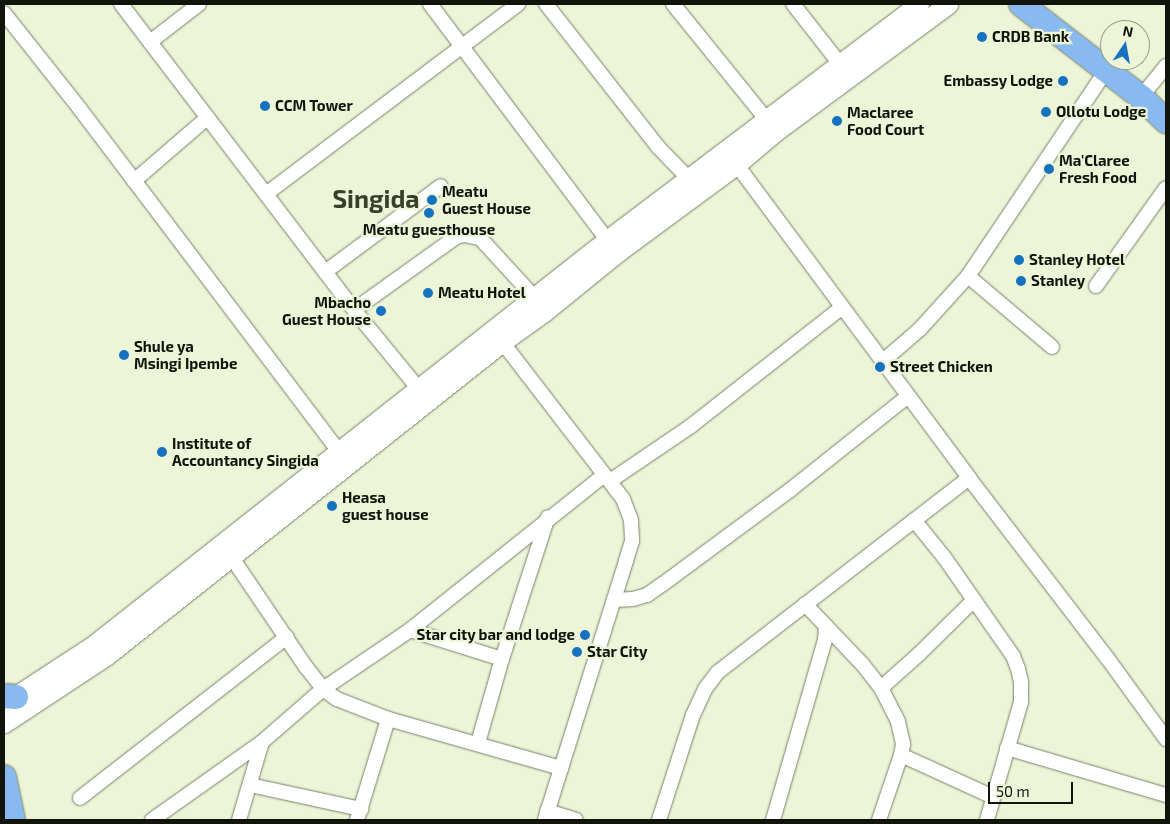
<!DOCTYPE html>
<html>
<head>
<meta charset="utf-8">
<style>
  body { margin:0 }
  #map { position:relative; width:1170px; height:824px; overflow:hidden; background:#edf5d9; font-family:"Exo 2",sans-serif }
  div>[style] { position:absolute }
  .roads { filter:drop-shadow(0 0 1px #798067) drop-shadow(0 0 1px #798067) }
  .street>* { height:14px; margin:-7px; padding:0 7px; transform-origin:7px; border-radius:7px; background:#fff }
  .secondary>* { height:19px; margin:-9.5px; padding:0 9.5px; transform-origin:9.5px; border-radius:9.5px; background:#fff }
  .highway>* { height:24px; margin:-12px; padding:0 12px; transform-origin:12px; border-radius:12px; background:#88baef }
  .dots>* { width:14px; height:14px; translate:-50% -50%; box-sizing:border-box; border:2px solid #edf5d9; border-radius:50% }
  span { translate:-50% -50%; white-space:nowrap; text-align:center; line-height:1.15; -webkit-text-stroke:4.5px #edf5d9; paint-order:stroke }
  .poi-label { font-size:15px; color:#11140a; font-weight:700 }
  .left { translate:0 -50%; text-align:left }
  .right { translate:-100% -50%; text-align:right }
  .town-label { font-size:25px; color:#393f28; font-weight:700 }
  .frame { position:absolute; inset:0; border:5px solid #11140a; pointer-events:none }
  .north { position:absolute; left:1100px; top:20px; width:50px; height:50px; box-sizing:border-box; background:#edf5d9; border:1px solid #959b86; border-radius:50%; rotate:12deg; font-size:14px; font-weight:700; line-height:20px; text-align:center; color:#11140a }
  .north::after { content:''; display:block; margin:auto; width:18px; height:22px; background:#1671be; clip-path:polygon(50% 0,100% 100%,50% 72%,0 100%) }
  .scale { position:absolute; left:988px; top:782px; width:85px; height:22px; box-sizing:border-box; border:2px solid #11140a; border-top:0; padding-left:6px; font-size:15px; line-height:18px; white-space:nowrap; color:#11140a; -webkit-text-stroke:4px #edf5d9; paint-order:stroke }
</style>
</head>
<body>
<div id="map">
  <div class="roads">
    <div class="street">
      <i style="left:121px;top:4px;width:385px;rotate:52.7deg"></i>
      <i style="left:354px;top:310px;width:101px;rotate:50.6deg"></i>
      <i style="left:430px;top:4px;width:295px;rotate:53.1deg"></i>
      <i style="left:546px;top:4px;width:183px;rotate:51.9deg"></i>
      <i style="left:659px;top:148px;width:43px;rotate:45.9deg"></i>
      <i style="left:673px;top:4px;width:149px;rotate:51deg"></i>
      <i style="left:793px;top:4px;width:76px;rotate:51.9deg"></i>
      <i style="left:4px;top:13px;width:122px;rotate:51.6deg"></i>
      <i style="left:80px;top:109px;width:429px;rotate:52.9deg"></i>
      <i style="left:150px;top:42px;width:62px;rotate:-37.8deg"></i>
      <i style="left:1141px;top:97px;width:40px;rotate:-51deg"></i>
      <i style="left:731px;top:157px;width:400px;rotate:53.4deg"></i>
      <i style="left:969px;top:478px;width:228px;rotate:52.5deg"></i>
      <i style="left:1108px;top:659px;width:99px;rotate:54.1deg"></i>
      <i style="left:134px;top:181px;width:96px;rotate:-40.8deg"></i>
      <i style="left:266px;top:194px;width:316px;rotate:-37deg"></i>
      <i style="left:325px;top:272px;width:144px;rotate:-36.6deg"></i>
      <i style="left:968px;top:276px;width:110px;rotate:40.2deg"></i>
      <i style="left:1096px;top:286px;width:120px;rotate:-54.5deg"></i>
      <i style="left:354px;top:310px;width:125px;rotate:-35.6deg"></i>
      <i style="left:456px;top:237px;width:8px;rotate:-14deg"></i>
      <i style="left:464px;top:235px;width:16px;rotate:11deg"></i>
      <i style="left:480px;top:238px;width:80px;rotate:47.5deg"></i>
      <i style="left:496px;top:334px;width:208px;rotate:52.4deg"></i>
      <i style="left:623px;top:499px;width:22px;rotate:69deg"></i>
      <i style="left:631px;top:520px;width:21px;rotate:87deg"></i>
      <i style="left:632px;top:541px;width:21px;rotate:107deg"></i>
      <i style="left:626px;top:561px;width:271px;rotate:107.4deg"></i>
      <i style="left:883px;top:361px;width:49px;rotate:-40.9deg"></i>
      <i style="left:920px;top:329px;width:72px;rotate:-47.8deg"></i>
      <i style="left:968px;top:276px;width:247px;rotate:-56.1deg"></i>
      <i style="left:610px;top:481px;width:98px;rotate:-34.2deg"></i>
      <i style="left:691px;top:426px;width:192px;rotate:-38.2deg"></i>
      <i style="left:914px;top:520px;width:48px;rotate:51deg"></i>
      <i style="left:944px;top:557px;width:121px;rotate:55.1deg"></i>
      <i style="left:1013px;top:656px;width:14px;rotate:69deg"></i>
      <i style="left:1018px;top:669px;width:13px;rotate:77deg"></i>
      <i style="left:1021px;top:682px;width:20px;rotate:90deg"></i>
      <i style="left:1021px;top:702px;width:123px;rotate:106.1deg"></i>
      <i style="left:226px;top:549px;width:143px;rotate:55.9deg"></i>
      <i style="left:306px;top:667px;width:28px;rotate:52deg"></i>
      <i style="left:323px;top:689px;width:17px;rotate:36deg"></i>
      <i style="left:337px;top:699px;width:55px;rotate:21.4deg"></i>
      <i style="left:388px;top:719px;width:180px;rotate:15.8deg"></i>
      <i style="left:614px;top:600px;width:19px;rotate:-3deg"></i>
      <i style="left:633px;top:599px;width:15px;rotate:-16deg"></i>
      <i style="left:647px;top:595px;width:19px;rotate:-35deg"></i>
      <i style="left:663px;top:584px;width:158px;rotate:-36.5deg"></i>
      <i style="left:790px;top:490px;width:151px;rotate:-38.5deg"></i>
      <i style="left:805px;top:604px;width:84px;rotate:46.4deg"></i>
      <i style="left:863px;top:665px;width:29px;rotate:52deg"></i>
      <i style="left:881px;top:688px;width:38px;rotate:63deg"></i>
      <i style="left:898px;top:722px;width:23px;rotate:77deg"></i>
      <i style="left:903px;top:744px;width:11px;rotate:100deg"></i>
      <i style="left:901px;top:755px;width:69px;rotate:108.7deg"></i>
      <i style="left:410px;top:630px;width:96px;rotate:17.5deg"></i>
      <i style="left:881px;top:688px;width:51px;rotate:-41.8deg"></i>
      <i style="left:919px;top:654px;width:77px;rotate:-44.5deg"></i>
      <i style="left:478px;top:743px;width:87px;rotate:-74.1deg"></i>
      <i style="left:502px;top:659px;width:149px;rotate:-72.1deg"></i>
      <i style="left:1007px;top:748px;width:166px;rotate:16.5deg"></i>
      <i style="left:901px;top:755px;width:101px;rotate:24.5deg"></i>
      <i style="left:250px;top:785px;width:114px;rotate:12.2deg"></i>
      <i style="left:80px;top:798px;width:262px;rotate:-37.9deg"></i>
      <i style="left:547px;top:811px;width:30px;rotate:17deg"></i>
      <i style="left:152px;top:820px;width:135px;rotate:-35.3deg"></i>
      <i style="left:262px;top:742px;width:81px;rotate:-41deg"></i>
      <i style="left:323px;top:689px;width:105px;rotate:-34.1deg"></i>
      <i style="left:410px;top:630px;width:248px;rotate:-38.6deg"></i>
      <i style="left:239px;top:820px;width:81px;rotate:-73.6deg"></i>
      <i style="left:357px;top:820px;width:106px;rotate:-72.9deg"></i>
      <i style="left:659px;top:820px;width:110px;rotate:-72.1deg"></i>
      <i style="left:693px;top:715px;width:29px;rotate:-65deg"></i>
      <i style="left:705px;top:689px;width:21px;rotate:-53deg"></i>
      <i style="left:718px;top:672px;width:317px;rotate:-37.7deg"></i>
      <i style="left:773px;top:820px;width:187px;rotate:-73.9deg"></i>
      <i style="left:825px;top:640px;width:14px;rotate:-86deg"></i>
    </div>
    <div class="secondary">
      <i style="left:5px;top:703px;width:108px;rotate:-33.2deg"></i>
      <i style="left:95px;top:644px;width:652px;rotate:-38.28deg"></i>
      <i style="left:607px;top:240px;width:391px;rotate:-37.1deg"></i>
      <i style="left:4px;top:723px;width:123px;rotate:-33.4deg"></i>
      <i style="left:107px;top:655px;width:504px;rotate:-38.39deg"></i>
      <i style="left:502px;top:342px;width:52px;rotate:-35.5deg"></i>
      <i style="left:544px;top:312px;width:97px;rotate:-39.1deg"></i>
      <i style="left:619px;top:251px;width:147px;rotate:-36.4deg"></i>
      <i style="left:737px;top:164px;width:51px;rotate:-40.2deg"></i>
      <i style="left:776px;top:131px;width:214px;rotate:-36.4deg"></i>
    </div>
    <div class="highway">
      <i style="left:1021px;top:4px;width:152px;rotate:37.8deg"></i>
      <i style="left:1141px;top:97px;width:35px;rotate:44deg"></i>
      <i style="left:4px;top:696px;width:12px;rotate:5deg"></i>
      <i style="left:4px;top:777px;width:44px;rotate:78.2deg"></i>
    </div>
  </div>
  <div class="dots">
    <i style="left:982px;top:37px;background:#1671be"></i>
    <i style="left:1063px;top:81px;background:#1671be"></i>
    <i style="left:265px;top:106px;background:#1671be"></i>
    <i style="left:1046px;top:112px;background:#1671be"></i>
    <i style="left:837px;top:121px;background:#1671be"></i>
    <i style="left:1049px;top:169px;background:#1671be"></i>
    <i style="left:432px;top:200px;background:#1671be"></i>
    <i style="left:429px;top:213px;background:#1671be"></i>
    <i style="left:1019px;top:260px;background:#1671be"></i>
    <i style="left:1021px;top:281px;background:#1671be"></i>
    <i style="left:428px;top:293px;background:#1671be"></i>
    <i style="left:381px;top:311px;background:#1671be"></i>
    <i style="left:124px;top:355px;background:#1671be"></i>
    <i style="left:880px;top:367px;background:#1671be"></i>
    <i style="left:162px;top:452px;background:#1671be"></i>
    <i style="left:332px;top:506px;background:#1671be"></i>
    <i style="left:585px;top:635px;background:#1671be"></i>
    <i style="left:577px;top:652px;background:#1671be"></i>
  </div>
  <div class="poi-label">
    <span class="left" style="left:992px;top:37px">CRDB Bank</span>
    <span class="right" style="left:1053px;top:81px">Embassy Lodge</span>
    <span class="left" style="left:275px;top:106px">CCM Tower</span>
    <span class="left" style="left:847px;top:121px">Maclaree<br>Food Court</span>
    <span class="left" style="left:1056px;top:112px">Ollotu Lodge</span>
    <span class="left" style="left:1059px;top:169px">Ma'Claree<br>Fresh Food</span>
    <span class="left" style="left:442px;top:200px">Meatu<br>Guest House</span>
    <span style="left:429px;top:230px">Meatu guesthouse</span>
    <span class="left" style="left:1029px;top:260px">Stanley Hotel</span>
    <span class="left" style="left:1031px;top:281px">Stanley</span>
    <span class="left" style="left:438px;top:293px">Meatu Hotel</span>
    <span class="right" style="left:371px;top:311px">Mbacho<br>Guest House</span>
    <span class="left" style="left:134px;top:355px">Shule ya<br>Msingi Ipembe</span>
    <span class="left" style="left:890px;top:367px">Street Chicken</span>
    <span class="left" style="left:172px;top:452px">Institute of<br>Accountancy Singida</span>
    <span class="left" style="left:342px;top:506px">Heasa<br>guest house</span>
    <span class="right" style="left:575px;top:635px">Star city bar and lodge</span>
    <span class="left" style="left:587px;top:652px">Star City</span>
  </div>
  <div class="town-label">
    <span style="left:376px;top:198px">Singida</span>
  </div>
  <div class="frame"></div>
  <div class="north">N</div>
  <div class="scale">50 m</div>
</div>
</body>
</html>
